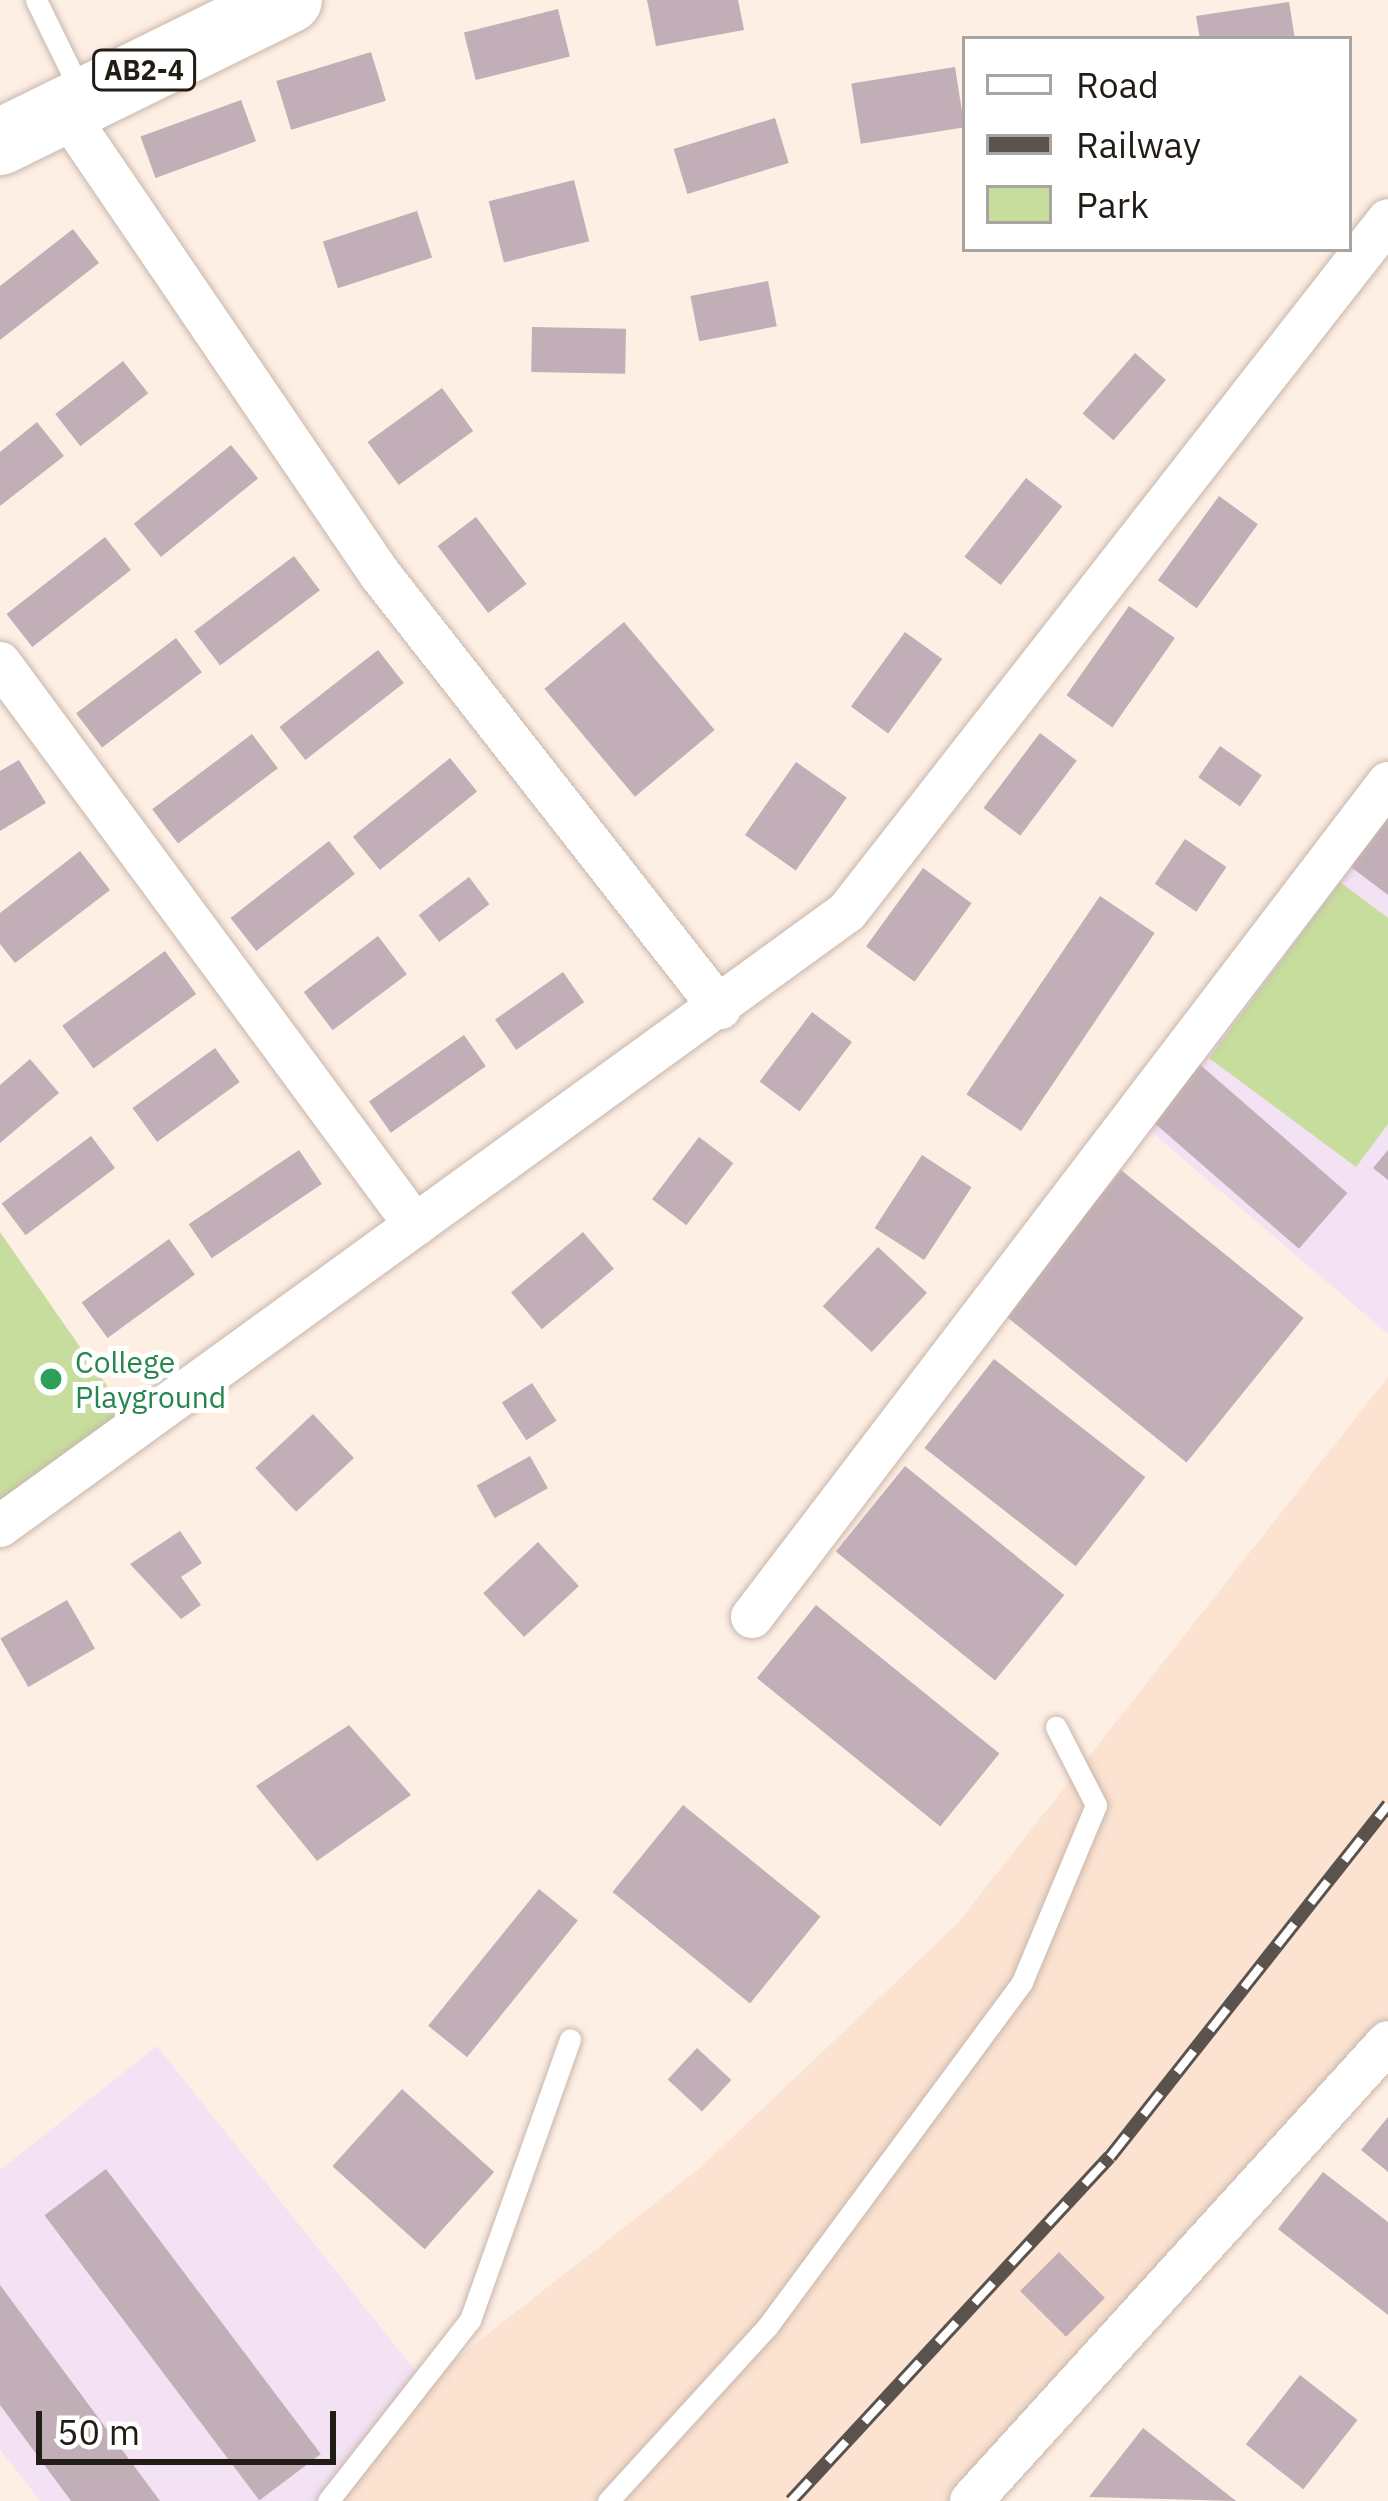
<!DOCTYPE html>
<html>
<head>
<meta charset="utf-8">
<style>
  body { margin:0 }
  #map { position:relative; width:1388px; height:2501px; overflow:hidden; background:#feefe5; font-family:"IBM Plex Sans",sans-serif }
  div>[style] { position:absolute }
  .commercial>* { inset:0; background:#f3e2f4 }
  .built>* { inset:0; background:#fbe2d1 }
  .green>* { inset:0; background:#c7dd9d }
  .building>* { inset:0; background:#c2aeb7; transform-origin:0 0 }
  .roads { filter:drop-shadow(0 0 3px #c8b7ab) drop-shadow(0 0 3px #c8b7ab) }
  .lane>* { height:21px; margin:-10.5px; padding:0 10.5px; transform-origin:10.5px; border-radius:10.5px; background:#fff }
  .street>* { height:42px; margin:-21px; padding:0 21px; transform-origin:21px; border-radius:21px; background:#fff }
  .primary>* { height:66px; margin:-33px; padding:0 33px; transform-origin:33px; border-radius:33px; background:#fff }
  .rail>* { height:14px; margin-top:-7px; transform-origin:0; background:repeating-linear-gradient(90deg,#fff 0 27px,#5a524c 0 54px); box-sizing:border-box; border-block:3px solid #5a524c }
  .dots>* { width:33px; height:33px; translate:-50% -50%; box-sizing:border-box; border:6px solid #fff; border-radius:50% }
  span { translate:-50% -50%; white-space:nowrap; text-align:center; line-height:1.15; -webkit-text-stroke:10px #fff; paint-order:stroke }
  .shield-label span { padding:3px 9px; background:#fff; border:3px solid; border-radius:9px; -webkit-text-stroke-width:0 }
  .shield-label { font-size:27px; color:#221c17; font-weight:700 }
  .leisure-label { font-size:30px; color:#27864d }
  .left { translate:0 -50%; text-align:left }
  .legend { position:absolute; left:962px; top:36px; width:390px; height:216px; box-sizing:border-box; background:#fff; border:3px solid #a7a4a2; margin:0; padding:15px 21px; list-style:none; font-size:36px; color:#221c17 }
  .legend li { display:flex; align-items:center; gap:24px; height:60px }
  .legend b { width:60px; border:3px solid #a7a4a2 }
  .scale { position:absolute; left:36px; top:2411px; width:300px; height:54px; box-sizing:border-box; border:6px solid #221c17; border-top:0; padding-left:15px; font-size:36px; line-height:42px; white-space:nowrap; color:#221c17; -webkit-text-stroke:9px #fff; paint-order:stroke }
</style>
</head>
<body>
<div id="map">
  <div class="commercial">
    <i style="clip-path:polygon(1388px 783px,1388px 1334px,1128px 1112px)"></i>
    <i style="clip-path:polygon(157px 2046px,425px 2383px,328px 2501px,40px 2501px,0 2449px,0 2170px)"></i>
  </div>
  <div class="built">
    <i style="clip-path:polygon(1388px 1377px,1388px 2042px,971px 2501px,328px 2501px,425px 2383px,700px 2168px,957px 1924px)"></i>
  </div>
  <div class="green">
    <i style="clip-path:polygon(1340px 882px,1388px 918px,1388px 1124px,1356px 1167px,1209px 1058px)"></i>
    <i style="clip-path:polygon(0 1232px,135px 1426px,0 1526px)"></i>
  </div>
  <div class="building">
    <i style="clip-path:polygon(647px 0,738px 0,744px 30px,656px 46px)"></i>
    <i style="clip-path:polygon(1289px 2px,1295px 39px,1200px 39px,1196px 16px)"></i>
    <i style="left:558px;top:9px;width:49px;height:97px;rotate:76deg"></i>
    <i style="left:371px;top:52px;width:51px;height:99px;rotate:73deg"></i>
    <i style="left:955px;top:67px;width:61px;height:105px;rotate:81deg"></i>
    <i style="left:241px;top:100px;width:44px;height:107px;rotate:70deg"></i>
    <i style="left:775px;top:118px;width:47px;height:106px;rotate:73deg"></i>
    <i style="left:574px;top:180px;width:63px;height:88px;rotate:76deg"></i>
    <i style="left:417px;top:211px;width:49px;height:99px;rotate:72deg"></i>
    <i style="clip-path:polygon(73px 229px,99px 263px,0 340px,0 286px)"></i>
    <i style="left:768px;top:281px;width:46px;height:79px;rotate:79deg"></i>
    <i style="left:532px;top:327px;width:94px;height:45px;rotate:1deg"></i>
    <i style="left:1135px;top:353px;width:41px;height:80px;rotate:41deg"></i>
    <i style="left:123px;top:361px;width:41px;height:86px;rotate:52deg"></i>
    <i style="left:442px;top:388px;width:53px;height:92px;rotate:54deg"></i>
    <i style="clip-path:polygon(37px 422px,64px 456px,0 506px,0 452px)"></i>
    <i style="left:231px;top:445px;width:43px;height:125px;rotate:51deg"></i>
    <i style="left:1026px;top:478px;width:46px;height:100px;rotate:38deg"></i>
    <i style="left:1219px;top:496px;width:48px;height:104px;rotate:36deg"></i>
    <i style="left:476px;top:517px;width:84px;height:48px;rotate:53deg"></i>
    <i style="left:105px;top:537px;width:42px;height:125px;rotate:52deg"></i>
    <i style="left:294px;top:556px;width:43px;height:125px;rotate:53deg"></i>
    <i style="left:1129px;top:606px;width:56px;height:109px;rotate:35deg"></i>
    <i style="left:624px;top:622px;width:141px;height:104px;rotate:50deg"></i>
    <i style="left:905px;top:632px;width:46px;height:92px;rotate:36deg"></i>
    <i style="left:176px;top:638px;width:43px;height:125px;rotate:53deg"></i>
    <i style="left:378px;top:650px;width:42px;height:125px;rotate:52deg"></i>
    <i style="left:1040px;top:733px;width:46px;height:94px;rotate:37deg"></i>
    <i style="left:252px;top:734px;width:43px;height:125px;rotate:53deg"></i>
    <i style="left:1220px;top:746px;width:51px;height:38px;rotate:35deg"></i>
    <i style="left:450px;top:758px;width:43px;height:125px;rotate:51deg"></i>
    <i style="clip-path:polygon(19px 760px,46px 803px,0 831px,0 771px)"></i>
    <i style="left:796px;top:762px;width:62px;height:89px;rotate:35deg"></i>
    <i style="clip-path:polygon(1388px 810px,1388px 895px,1347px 864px)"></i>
    <i style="left:1185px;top:839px;width:50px;height:54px;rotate:34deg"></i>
    <i style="left:329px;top:841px;width:42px;height:125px;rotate:52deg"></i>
    <i style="clip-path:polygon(80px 851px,110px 890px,15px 963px,0 944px,0 913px)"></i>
    <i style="left:923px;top:868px;width:60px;height:97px;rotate:36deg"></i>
    <i style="left:469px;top:877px;width:34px;height:63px;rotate:53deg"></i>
    <i style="left:1100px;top:896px;width:66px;height:239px;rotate:34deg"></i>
    <i style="left:378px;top:936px;width:48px;height:93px;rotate:53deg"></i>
    <i style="left:165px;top:951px;width:53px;height:127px;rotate:54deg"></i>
    <i style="left:563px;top:972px;width:37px;height:83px;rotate:55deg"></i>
    <i style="left:812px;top:1012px;width:50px;height:87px;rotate:37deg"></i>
    <i style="left:464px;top:1035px;width:38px;height:116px;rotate:55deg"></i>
    <i style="left:215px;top:1048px;width:42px;height:102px;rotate:54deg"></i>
    <i style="clip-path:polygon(30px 1059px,59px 1093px,0 1143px,0 1085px)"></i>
    <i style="left:1198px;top:1063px;width:198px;height:74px;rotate:41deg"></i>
    <i style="left:91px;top:1136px;width:40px;height:112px;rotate:53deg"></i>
    <i style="left:699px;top:1137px;width:43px;height:78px;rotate:37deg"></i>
    <i style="left:299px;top:1150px;width:41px;height:133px;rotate:56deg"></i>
    <i style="clip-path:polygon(1388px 1150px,1388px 1180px,1373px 1168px)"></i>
    <i style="left:922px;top:1155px;width:59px;height:87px;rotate:33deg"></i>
    <i style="left:1121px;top:1170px;width:235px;height:186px;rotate:39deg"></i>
    <i style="left:583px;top:1232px;width:48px;height:94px;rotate:50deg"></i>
    <i style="left:169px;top:1239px;width:44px;height:108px;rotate:54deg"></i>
    <i style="left:878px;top:1247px;width:67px;height:81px;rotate:43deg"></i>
    <i style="left:994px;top:1359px;width:192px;height:113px;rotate:38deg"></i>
    <i style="left:532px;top:1383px;width:45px;height:36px;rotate:57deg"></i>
    <i style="left:313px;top:1414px;width:60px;height:79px;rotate:47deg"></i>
    <i style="left:530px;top:1456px;width:37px;height:61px;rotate:61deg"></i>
    <i style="left:905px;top:1466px;width:205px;height:110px;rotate:39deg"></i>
    <i style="clip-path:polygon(180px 1531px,202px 1563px,181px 1577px,201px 1605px,181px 1619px,130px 1564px)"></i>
    <i style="left:538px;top:1542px;width:60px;height:75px;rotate:47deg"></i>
    <i style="left:67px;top:1600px;width:56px;height:77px;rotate:60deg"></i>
    <i style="left:816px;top:1605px;width:236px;height:94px;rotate:39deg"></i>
    <i style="clip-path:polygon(349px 1725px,411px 1795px,317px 1861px,256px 1786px)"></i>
    <i style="left:683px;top:1805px;width:177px;height:112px;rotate:39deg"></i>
    <i style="left:539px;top:1889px;width:50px;height:176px;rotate:39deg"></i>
    <i style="left:697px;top:2048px;width:47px;height:43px;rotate:43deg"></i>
    <i style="left:402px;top:2089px;width:124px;height:104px;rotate:42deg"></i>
    <i style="clip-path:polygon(1388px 2117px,1388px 2172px,1361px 2150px)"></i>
    <i style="left:106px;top:2169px;width:357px;height:77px;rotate:53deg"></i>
    <i style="clip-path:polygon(1323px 2172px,1388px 2222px,1388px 2315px,1278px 2229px)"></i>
    <i style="left:1059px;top:2252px;width:65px;height:55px;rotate:45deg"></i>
    <i style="clip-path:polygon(0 2285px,160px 2501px,71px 2501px,0 2405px)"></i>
    <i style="left:1300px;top:2375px;width:73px;height:88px;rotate:38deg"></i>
    <i style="clip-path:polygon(1143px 2428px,1236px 2501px,1089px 2497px)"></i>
  </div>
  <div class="roads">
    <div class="lane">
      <i style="left:36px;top:0;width:102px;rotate:63.9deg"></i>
      <i style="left:328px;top:2501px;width:230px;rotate:-51.9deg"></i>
      <i style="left:470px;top:2320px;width:298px;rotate:-70.4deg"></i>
      <i style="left:608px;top:2501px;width:236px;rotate:-47.6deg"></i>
      <i style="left:767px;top:2327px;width:429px;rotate:-53.5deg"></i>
      <i style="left:1022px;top:1982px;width:192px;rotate:-67.3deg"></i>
      <i style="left:1096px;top:1805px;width:88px;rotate:-117.1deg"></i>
    </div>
    <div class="street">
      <i style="left:62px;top:107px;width:564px;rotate:55.77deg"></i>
      <i style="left:379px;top:573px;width:553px;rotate:51.91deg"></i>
      <i style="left:0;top:663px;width:699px;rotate:53.56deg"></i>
      <i style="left:0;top:1526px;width:1046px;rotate:-35.94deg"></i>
      <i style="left:847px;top:912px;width:878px;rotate:-51.98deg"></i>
      <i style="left:752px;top:1617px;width:1049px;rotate:-52.67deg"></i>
      <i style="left:971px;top:2501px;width:620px;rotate:-47.74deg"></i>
    </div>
    <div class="primary">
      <i style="left:0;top:142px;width:322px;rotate:-26.2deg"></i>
    </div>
  </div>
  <div class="rail">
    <i style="left:791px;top:2501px;width:469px;rotate:-47.2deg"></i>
    <i style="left:1110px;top:2157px;width:449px;rotate:-51.7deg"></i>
  </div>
  <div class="dots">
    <i style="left:51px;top:1379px;background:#2e9e5b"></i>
  </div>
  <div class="shield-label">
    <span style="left:144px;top:70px">AB2-4</span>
  </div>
  <div class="leisure-label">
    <span class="left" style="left:75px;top:1379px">College<br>Playground</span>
  </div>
  <ul class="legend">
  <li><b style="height:15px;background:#fff"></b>Road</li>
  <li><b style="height:15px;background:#5a524c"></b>Railway</li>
  <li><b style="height:33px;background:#c7dd9d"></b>Park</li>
  </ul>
  <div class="scale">50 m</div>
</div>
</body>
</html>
